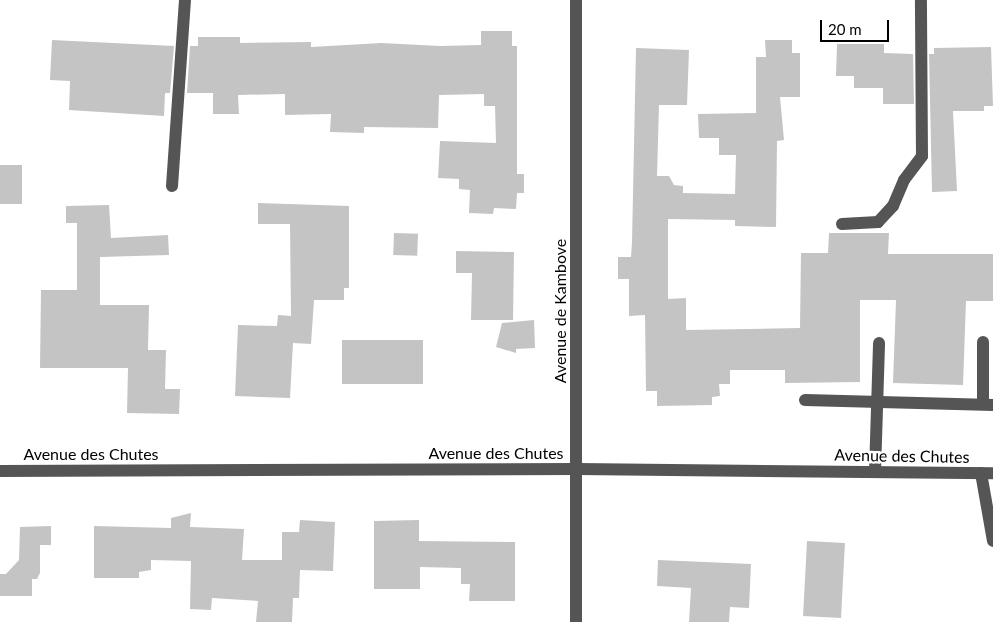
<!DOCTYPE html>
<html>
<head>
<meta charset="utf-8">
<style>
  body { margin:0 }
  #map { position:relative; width:993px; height:622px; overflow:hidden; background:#fff; font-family:Lato,sans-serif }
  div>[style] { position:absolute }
  .building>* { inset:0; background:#c4c4c4; transform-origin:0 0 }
  .minor>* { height:12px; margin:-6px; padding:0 6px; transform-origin:6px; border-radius:6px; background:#555 }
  span { translate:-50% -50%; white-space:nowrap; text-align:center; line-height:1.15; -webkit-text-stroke:4.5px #fff; paint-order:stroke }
  .street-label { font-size:16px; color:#000 }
  .scale { position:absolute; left:820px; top:20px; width:69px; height:22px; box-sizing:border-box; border:2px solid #000; border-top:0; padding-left:6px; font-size:15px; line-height:18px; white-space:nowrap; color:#000; -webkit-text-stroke:4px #fff; paint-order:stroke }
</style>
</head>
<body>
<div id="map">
  <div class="building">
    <i style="clip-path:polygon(481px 31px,512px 31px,512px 46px,517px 46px,517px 174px,524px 174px,524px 193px,517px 193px,516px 209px,494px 208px,493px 214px,469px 213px,470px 190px,459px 189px,459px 179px,438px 178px,440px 141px,496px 143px,495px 106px,484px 106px,484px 94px,439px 95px,438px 128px,364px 127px,364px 133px,330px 132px,331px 114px,285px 115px,285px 94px,238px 95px,239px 114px,213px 114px,213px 93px,187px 93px,190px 46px,198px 46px,198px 37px,240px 37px,240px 43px,311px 42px,311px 47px,381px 43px,440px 46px,481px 45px)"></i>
    <i style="clip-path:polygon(52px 40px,174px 46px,170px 93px,165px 93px,164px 116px,69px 110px,70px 81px,50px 80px)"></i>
    <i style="clip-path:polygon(765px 40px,792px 40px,792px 53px,800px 53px,800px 97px,780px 97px,784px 140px,777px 141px,776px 227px,735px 226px,735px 220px,668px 219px,668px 299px,686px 298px,686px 330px,800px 328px,801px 253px,828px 253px,829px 233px,889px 233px,888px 254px,993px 254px,993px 301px,966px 301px,963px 385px,893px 383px,896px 300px,860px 300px,860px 382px,785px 383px,785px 370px,730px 370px,730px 384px,719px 384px,720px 396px,712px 397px,712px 405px,657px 406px,657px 391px,646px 391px,645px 315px,629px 316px,629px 279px,618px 279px,618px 257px,631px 257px,632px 242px,636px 48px,689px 50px,687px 105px,659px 105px,657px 176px,669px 176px,674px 185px,683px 186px,683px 193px,735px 194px,736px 155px,719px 155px,719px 138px,699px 138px,698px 114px,756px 113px,756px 57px,766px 57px)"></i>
    <i style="clip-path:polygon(837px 44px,884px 44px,884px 53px,913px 54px,914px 104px,883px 104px,883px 88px,854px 88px,854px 76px,836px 76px)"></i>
    <i style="clip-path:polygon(991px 47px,993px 106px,984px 106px,984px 111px,953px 111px,957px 191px,932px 192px,929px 54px,934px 54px,934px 48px)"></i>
    <i style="left:0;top:165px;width:22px;height:39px"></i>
    <i style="clip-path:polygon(258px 203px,349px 206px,349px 288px,344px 288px,344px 300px,314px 300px,311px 344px,293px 343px,290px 398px,235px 396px,238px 325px,277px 326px,278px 315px,291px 316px,290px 224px,258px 224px)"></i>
    <i style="clip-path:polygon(109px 205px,111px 238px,168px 235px,169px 255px,100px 257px,100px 305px,149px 305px,148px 350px,166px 350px,165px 389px,180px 389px,179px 414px,127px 413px,128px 368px,40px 368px,41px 290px,77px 290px,77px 223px,66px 223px,66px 206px)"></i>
    <i style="left:394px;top:233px;width:24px;height:22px;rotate:2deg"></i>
    <i style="clip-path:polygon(456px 251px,514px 252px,513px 320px,471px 320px,472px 273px,456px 273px)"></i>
    <i style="clip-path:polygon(534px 320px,535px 348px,516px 349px,516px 353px,496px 347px,502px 323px)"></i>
    <i style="left:342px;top:340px;width:81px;height:44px"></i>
    <i style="clip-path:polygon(191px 513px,190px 527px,244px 529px,242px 560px,282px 560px,282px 532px,299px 532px,300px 520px,335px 522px,333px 571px,300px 570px,299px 598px,293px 598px,292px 622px,256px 622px,258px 601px,212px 598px,211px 610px,190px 609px,191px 561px,151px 560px,151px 570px,139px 572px,139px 578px,94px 578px,94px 526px,171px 528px,171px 518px)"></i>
    <i style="clip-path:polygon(419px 520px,419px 541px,515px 542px,515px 601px,469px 601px,470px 584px,461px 584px,461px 568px,420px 567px,420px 589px,374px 589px,374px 521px)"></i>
    <i style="clip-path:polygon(51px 526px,51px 545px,40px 545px,40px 573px,37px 579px,32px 579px,32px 596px,0 596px,0 574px,6px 574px,19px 560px,20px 527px)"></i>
    <i style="left:807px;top:541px;width:38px;height:75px;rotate:3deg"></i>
    <i style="clip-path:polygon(658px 560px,751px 564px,749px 608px,730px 607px,729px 622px,689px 622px,691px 588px,657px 586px)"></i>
  </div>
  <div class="minor">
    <i style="left:172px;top:186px;width:186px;rotate:-86deg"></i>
    <i style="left:842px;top:224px;width:36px;rotate:-3deg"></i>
    <i style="left:878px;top:222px;width:22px;rotate:-47deg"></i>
    <i style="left:893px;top:206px;width:28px;rotate:-67deg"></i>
    <i style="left:904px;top:180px;width:30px;rotate:-53deg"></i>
    <i style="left:922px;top:156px;width:156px;rotate:-90.4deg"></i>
    <i style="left:983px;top:342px;width:62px;rotate:90deg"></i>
    <i style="left:805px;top:400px;width:188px;rotate:1.5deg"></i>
    <i style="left:0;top:471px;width:577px;rotate:-0.2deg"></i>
    <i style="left:577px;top:469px;width:416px;rotate:0.6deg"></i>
    <i style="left:875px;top:472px;width:129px;rotate:-88.2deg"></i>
    <i style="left:981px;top:473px;width:69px;rotate:80deg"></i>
    <i style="left:576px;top:622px;width:622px;rotate:-90deg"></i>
  </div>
  <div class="street-label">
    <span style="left:560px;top:311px;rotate:-90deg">Avenue de Kambove</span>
    <span style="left:496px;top:453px">Avenue des Chutes</span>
    <span style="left:91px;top:454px">Avenue des Chutes</span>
    <span style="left:902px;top:456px;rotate:1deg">Avenue des Chutes</span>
  </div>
  <div class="scale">20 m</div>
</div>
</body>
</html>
